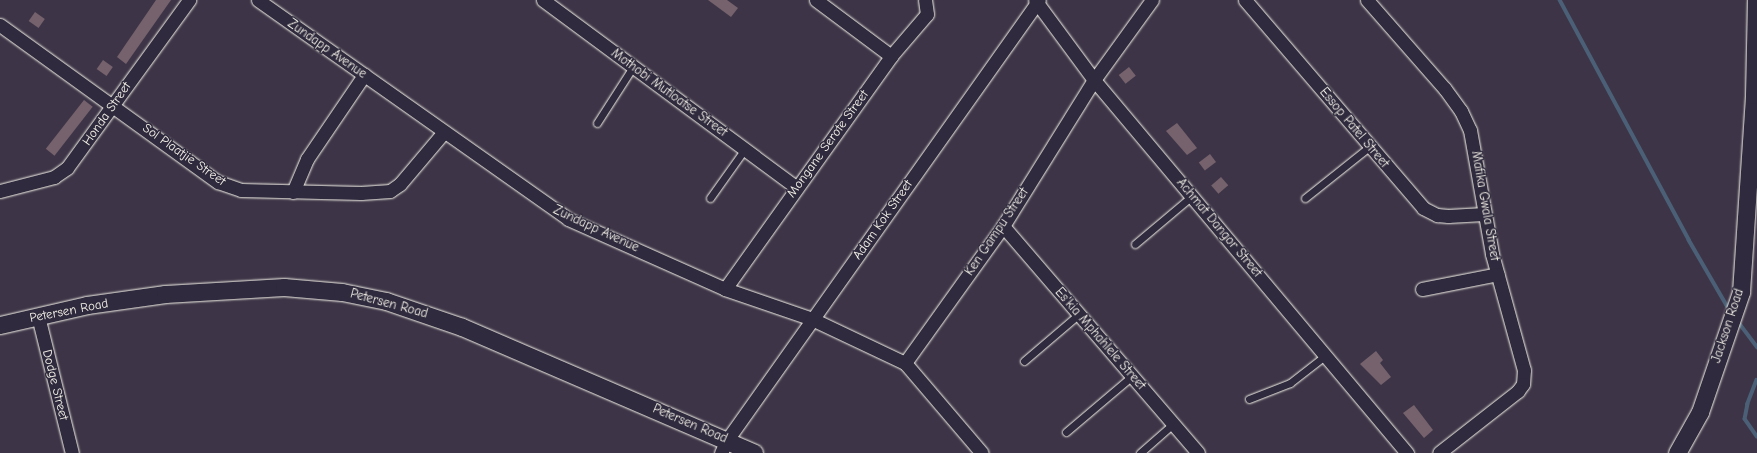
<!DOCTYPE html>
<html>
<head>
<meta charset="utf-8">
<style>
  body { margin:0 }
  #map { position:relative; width:1757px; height:453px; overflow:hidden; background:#3d3547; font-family:"Comic Neue",sans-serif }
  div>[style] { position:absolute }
  .stream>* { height:3.5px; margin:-1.75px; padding:0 1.75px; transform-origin:1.75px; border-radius:1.75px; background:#4b6076 }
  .building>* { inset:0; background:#76626d; transform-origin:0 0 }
  .roads { filter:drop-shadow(0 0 1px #f4f1e8) drop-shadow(0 0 1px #f4f1e8) }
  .service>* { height:7px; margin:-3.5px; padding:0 3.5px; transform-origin:3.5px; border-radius:3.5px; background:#2f2a3d }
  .minor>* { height:13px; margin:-6.5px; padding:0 6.5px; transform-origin:6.5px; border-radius:6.5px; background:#2f2a3d }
  .tertiary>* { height:17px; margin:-8.5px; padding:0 8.5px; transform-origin:8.5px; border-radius:8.5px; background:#2f2a3d }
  span { translate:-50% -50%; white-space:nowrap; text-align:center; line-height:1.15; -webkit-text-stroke:3px #2f2a3d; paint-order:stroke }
  .street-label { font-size:13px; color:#f4f1e8 }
</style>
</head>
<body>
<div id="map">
  <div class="stream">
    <i style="left:1560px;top:0;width:272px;rotate:61.7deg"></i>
    <i style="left:1689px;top:240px;width:80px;rotate:59.9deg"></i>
    <i style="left:1737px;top:320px;width:34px;rotate:53deg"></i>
    <i style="left:1757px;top:380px;width:26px;rotate:111deg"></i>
    <i style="left:1748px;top:404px;width:15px;rotate:101deg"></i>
    <i style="left:1745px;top:419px;width:21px;rotate:55deg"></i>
  </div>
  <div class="building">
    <i style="clip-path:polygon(156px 0,171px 0,126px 64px,117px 57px)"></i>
    <i style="clip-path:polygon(708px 0,727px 0,738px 8px,731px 17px)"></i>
    <i style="left:35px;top:12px;width:12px;height:11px;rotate:35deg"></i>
    <i style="left:103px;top:60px;width:12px;height:11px;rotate:35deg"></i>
    <i style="left:1129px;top:67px;width:11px;height:13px;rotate:52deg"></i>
    <i style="left:84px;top:100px;width:11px;height:62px;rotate:38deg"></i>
    <i style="clip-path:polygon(1177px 123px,1197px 148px,1187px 155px,1166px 131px)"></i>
    <i style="left:1210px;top:154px;width:10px;height:14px;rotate:53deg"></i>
    <i style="left:1221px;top:177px;width:11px;height:13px;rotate:49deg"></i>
    <i style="clip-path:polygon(1376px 351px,1383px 360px,1380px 363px,1391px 377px,1381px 385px,1360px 364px)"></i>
    <i style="clip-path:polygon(1414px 405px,1433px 430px,1424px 438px,1403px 413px)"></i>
  </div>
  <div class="roads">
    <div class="service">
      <i style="left:597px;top:123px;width:67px;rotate:-57.3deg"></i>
      <i style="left:710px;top:198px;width:60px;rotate:-54.5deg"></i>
      <i style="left:1305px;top:198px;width:82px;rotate:-38.6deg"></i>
      <i style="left:1135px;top:244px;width:75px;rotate:-40.1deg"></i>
      <i style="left:1024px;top:361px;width:72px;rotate:-40.5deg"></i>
      <i style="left:1249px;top:399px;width:44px;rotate:-21.3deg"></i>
      <i style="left:1290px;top:383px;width:46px;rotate:-37.9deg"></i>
      <i style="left:1066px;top:432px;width:87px;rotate:-40.3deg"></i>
      <i style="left:1140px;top:453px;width:44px;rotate:-41.3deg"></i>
    </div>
    <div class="minor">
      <i style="left:258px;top:0;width:380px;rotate:35.2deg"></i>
      <i style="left:568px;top:219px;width:172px;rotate:24deg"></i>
      <i style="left:725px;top:289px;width:92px;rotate:19deg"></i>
      <i style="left:812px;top:319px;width:103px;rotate:25.3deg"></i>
      <i style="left:905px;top:363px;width:118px;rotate:49.5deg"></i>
      <i style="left:543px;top:0;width:315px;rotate:36.5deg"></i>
      <i style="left:816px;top:0;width:94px;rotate:36.7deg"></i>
      <i style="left:1035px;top:0;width:99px;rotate:53.6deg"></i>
      <i style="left:1094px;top:80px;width:487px;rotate:50deg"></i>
      <i style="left:1245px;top:0;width:274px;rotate:49.4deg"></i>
      <i style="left:1423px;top:208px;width:16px;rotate:27deg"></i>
      <i style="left:1437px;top:215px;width:11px;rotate:5deg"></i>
      <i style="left:1448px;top:216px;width:36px;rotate:-3deg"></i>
      <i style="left:1367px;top:0;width:118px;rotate:48.8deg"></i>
      <i style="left:1445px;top:89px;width:27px;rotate:54deg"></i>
      <i style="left:1461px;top:111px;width:21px;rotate:65deg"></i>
      <i style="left:1470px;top:130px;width:126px;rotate:79.9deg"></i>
      <i style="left:1492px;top:254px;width:120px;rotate:74.6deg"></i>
      <i style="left:1524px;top:370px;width:14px;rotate:94deg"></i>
      <i style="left:1523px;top:384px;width:9px;rotate:126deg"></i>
      <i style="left:1518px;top:391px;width:100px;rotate:141.9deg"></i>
      <i style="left:0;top:25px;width:269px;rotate:35.8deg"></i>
      <i style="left:218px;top:182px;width:24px;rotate:19deg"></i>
      <i style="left:241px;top:190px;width:120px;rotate:1.4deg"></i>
      <i style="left:361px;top:193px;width:29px;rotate:-4deg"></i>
      <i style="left:390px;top:191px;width:12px;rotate:-35deg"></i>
      <i style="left:400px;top:184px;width:68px;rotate:-49.8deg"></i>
      <i style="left:0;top:191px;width:56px;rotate:-14.5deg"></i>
      <i style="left:54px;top:177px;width:16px;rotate:-35deg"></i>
      <i style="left:67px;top:168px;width:208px;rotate:-54deg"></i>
      <i style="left:293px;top:192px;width:36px;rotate:-67deg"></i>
      <i style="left:307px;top:159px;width:102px;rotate:-55.8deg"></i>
      <i style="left:1003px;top:226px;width:299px;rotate:49.3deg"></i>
      <i style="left:725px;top:289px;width:286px;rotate:-54.5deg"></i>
      <i style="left:891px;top:56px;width:55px;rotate:-49.4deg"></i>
      <i style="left:927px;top:14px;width:14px;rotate:-98deg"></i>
      <i style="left:1422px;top:289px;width:77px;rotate:-11.2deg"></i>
      <i style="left:38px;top:316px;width:141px;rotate:76.1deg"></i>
      <i style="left:905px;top:363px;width:168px;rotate:-54.4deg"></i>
      <i style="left:1003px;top:226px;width:172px;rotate:-58.1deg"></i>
      <i style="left:1094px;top:80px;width:99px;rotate:-54.1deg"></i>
      <i style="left:721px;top:453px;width:14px;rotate:-65deg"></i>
      <i style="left:727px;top:440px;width:539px;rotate:-54.66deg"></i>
    </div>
    <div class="tertiary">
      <i style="left:0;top:325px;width:89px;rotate:-12.9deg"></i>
      <i style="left:87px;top:305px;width:79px;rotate:-8deg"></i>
      <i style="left:165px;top:294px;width:119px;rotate:-3.4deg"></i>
      <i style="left:284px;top:287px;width:58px;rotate:4.9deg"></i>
      <i style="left:342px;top:292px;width:45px;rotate:11.6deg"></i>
      <i style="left:386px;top:301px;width:80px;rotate:18.9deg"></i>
      <i style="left:462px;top:327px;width:318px;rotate:23.3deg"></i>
      <i style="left:1677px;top:453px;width:47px;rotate:-60.7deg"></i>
      <i style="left:1700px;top:412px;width:127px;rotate:-71.1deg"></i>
      <i style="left:1741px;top:292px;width:197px;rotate:-86.2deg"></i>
      <i style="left:1754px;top:95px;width:95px;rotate:-88.8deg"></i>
    </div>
  </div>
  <div class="street-label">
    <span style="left:327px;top:49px;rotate:35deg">Zundapp Avenue</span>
    <span style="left:669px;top:93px;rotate:36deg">Mothobi Mutloatse Street</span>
    <span style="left:107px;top:114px;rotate:-55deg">Honda Street</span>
    <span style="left:1354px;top:128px;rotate:50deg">Essop Patel Street</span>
    <span style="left:828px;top:144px;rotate:-54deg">Mongane Serote Street</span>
    <span style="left:184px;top:155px;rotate:35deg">Sol Plaatjie Street</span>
    <span style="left:1485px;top:206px;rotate:80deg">Mafika Gwala Street</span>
    <span style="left:883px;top:220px;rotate:-55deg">Adam Kok Street</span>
    <span style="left:1219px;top:228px;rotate:50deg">Achmat Dangor Street</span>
    <span style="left:596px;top:229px;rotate:25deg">Zundapp Avenue</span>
    <span style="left:997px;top:232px;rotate:-56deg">Ken Gampu Street</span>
    <span style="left:389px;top:304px;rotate:15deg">Petersen Road</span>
    <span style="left:69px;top:311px;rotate:-11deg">Petersen Road</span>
    <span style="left:1728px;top:326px;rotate:-72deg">Jackson Road</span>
    <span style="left:1100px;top:339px;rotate:49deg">Es'kia Mphahlele Street</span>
    <span style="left:55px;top:385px;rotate:76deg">Dodge Street</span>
    <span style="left:690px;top:424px;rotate:23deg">Petersen Road</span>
  </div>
</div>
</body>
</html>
